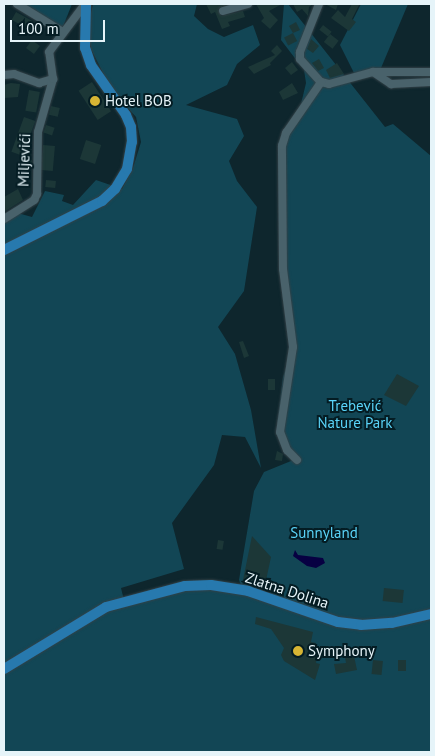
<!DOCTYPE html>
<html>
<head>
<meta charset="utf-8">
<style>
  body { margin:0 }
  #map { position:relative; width:435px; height:756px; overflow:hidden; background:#0e262d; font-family:"PT Sans",sans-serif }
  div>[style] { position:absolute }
  .green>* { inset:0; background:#124655 }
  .water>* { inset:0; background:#070042 }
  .building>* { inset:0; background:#1c3737; transform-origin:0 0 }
  .roads { filter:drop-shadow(0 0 1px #334147) drop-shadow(0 0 1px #334147) }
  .minor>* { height:8px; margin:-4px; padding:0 4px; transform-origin:4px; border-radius:4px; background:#49626b }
  .major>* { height:10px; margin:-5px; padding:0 5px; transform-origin:5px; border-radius:5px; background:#2779ae }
  .dots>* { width:14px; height:14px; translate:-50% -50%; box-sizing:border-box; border:2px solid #041c23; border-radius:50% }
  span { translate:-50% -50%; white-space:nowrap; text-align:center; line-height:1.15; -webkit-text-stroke:4px #041c23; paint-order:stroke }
  .poi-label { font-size:15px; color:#e6f4f9 }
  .left { translate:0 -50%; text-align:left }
  .street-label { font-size:15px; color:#e6f4f9 }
  .park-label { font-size:15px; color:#5ad4f9 }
  .frame { position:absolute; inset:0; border:5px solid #e6f4f9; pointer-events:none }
  .scale { position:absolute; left:10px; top:20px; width:95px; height:22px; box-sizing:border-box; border:2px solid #e6f4f9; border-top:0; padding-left:6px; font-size:15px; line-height:18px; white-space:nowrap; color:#e6f4f9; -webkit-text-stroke:4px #041c23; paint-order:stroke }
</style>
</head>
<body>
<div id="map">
  <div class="green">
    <i style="clip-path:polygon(21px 4px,72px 4px,62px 29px)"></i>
    <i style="clip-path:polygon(93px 4px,197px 4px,194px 16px,208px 29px,224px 37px,253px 25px,260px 45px,237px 64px,227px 85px,186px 105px,237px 119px,244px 136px,229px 161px,237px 181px,257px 207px,244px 291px,218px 327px,235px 354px,251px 410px,261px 468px,245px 437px,222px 435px,214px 465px,172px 523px,184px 569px,121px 588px,124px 600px,212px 586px,279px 598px,266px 590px,241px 585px,239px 580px,254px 491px,264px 472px,291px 461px,277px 424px,283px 377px,292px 349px,279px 252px,281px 165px,278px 143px,301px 104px,306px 83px,304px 70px,281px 40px,284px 4px,288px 4px,385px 127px,393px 124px,431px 156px,431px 752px,4px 752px,4px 218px,14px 212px,32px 217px,45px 191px,64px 195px,62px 201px,73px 205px,96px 180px,122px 189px,133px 168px,141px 142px,136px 117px,111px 89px,91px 49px,88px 27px)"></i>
    <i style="clip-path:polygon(361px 4px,408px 4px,381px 68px,354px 73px,340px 45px)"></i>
  </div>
  <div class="water">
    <i style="clip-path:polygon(295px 550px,298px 555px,323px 558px,325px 563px,316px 568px,307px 566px,293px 556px)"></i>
  </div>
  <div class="building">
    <i style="clip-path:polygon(206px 4px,228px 4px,218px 9px,221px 16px,243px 11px,245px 17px,228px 22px,230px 26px,222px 29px,215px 12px,211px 14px)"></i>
    <i style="clip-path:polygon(256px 4px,282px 4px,269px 11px,278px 20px,270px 29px,261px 21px,264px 18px)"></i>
    <i style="clip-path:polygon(293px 4px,313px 4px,309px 7px,308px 16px,302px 9px,297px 12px)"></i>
    <i style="clip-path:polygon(325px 4px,338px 4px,336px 10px)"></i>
    <i style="clip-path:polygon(352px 4px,359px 5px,352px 19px,356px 22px,349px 31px,331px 18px,338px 10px,345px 17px)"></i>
    <i style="left:16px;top:12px;width:29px;height:9px;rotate:29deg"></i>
    <i style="clip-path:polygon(296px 22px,300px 30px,293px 33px,289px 26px)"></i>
    <i style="left:323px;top:25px;width:11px;height:6px;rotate:38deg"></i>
    <i style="left:293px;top:33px;width:9px;height:10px;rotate:63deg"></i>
    <i style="left:330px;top:34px;width:11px;height:10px;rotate:38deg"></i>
    <i style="clip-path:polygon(311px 39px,319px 46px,313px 53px,307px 49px)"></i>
    <i style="left:32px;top:40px;width:10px;height:10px;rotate:37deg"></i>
    <i style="clip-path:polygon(277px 45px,282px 51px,270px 63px,271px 65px,254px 74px,248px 67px,275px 55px,271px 51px)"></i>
    <i style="clip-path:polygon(319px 59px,324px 68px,318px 71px,312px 63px)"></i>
    <i style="clip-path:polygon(292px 62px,298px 70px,291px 75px,285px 68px)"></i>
    <i style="clip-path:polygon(337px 63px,344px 74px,330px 78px,326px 70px)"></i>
    <i style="left:92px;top:82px;width:35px;height:16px;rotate:57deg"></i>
    <i style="clip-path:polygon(11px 83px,20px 84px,18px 97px,4px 98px,4px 85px)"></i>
    <i style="clip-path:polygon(292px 83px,298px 93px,283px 100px,279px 92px)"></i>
    <i style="left:29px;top:90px;width:11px;height:21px;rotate:10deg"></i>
    <i style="left:51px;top:106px;width:9px;height:9px;rotate:13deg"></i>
    <i style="left:24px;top:117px;width:12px;height:37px;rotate:20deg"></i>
    <i style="left:46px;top:125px;width:9px;height:8px;rotate:18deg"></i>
    <i style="left:86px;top:140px;width:16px;height:20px;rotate:18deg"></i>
    <i style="left:43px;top:145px;width:12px;height:25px;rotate:5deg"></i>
    <i style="clip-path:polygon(24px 160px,32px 160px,31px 169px,23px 169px)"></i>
    <i style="left:46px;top:180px;width:10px;height:7px;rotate:6deg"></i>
    <i style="clip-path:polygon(18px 189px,23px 200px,4px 212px,4px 197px)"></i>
    <i style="clip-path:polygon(243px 341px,249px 356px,244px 358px,239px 342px)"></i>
    <i style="clip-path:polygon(397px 374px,419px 386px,406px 406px,384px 395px)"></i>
    <i style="left:268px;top:379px;width:7px;height:11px"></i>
    <i style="clip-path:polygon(277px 451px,283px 454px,282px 461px,275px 460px)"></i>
    <i style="clip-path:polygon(252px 536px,271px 557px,265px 585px,243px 580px)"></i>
    <i style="left:218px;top:540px;width:6px;height:9px;rotate:9deg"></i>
    <i style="left:384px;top:588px;width:20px;height:13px;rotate:6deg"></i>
    <i style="clip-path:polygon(256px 617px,313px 632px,311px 642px,316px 643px,313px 654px,317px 656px,316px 663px,320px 664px,315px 680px,284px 661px,281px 655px,284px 648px,271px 629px,255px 624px)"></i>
    <i style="clip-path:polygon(354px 656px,357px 670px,336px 674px,334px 664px,346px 663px,345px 657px)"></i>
    <i style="left:373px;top:660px;width:10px;height:14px;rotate:6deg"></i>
    <i style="left:398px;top:660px;width:8px;height:11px"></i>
  </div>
  <div class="roads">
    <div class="minor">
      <i style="left:17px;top:4px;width:54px;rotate:31.3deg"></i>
      <i style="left:319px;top:4px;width:52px;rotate:111.6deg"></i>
      <i style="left:300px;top:52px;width:7px;rotate:90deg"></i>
      <i style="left:300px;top:59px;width:31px;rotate:48deg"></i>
      <i style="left:321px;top:82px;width:8px;rotate:14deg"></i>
      <i style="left:329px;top:84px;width:46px;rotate:-15.3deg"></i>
      <i style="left:373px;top:72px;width:22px;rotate:34deg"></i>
      <i style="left:391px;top:84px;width:40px;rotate:-2.9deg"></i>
      <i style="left:223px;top:11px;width:26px;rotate:-16deg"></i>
      <i style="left:373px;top:72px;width:58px"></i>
      <i style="left:4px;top:75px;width:10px;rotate:-6deg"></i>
      <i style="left:14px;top:74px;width:27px;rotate:20deg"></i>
      <i style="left:39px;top:83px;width:15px;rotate:-16deg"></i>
      <i style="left:4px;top:219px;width:36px;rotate:-32deg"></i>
      <i style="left:34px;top:200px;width:7px;rotate:-63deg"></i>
      <i style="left:37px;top:194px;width:62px;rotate:-89.1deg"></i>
      <i style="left:38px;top:132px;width:55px;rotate:-74.2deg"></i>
      <i style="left:53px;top:79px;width:27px;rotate:-98deg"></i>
      <i style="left:49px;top:52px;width:60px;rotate:-53.1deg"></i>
      <i style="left:297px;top:460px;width:14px;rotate:-135deg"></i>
      <i style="left:287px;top:450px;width:19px;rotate:-111deg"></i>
      <i style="left:280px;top:432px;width:86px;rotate:-81.3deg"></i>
      <i style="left:293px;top:347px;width:79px;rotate:-97.3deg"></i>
      <i style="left:283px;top:269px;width:123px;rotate:-90.5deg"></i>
      <i style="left:282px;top:146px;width:14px;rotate:-73deg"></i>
      <i style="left:286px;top:133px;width:62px;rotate:-55.5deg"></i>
    </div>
    <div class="major">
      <i style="left:4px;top:250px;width:110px;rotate:-26.6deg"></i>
      <i style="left:102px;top:201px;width:18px;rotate:-43deg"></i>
      <i style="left:115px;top:189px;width:23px;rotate:-59deg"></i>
      <i style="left:127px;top:169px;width:27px;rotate:-80deg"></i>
      <i style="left:132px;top:142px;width:15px;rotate:-94deg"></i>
      <i style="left:131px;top:127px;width:13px;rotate:-113deg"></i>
      <i style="left:126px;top:115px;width:61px;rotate:-125deg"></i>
      <i style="left:91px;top:65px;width:18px;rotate:-109deg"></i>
      <i style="left:85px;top:48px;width:44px;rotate:-88.7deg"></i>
      <i style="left:4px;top:669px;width:119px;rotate:-31.3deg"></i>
      <i style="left:106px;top:607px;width:82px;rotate:-14.9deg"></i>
      <i style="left:185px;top:586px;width:26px;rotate:-2deg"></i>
      <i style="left:211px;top:585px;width:37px;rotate:9deg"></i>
      <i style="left:248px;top:591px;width:95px;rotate:19deg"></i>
      <i style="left:338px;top:622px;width:23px;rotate:7deg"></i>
      <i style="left:361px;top:625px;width:31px;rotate:-4deg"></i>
      <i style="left:392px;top:623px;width:40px;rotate:-13deg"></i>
    </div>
  </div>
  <div class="dots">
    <i style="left:95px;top:101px;background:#d7b534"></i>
    <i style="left:298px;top:651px;background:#d7b534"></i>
  </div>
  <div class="poi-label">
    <span class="left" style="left:105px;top:101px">Hotel BOB</span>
    <span class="left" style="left:308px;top:651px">Symphony</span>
  </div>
  <div class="street-label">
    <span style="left:24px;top:160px;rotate:-88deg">Miljevići</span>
    <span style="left:287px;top:590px;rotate:18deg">Zlatna Dolina</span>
  </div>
  <div class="park-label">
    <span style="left:355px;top:414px">Trebević<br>Nature Park</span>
    <span style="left:324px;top:533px">Sunnyland</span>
  </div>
  <div class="frame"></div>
  <div class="scale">100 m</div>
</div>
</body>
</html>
